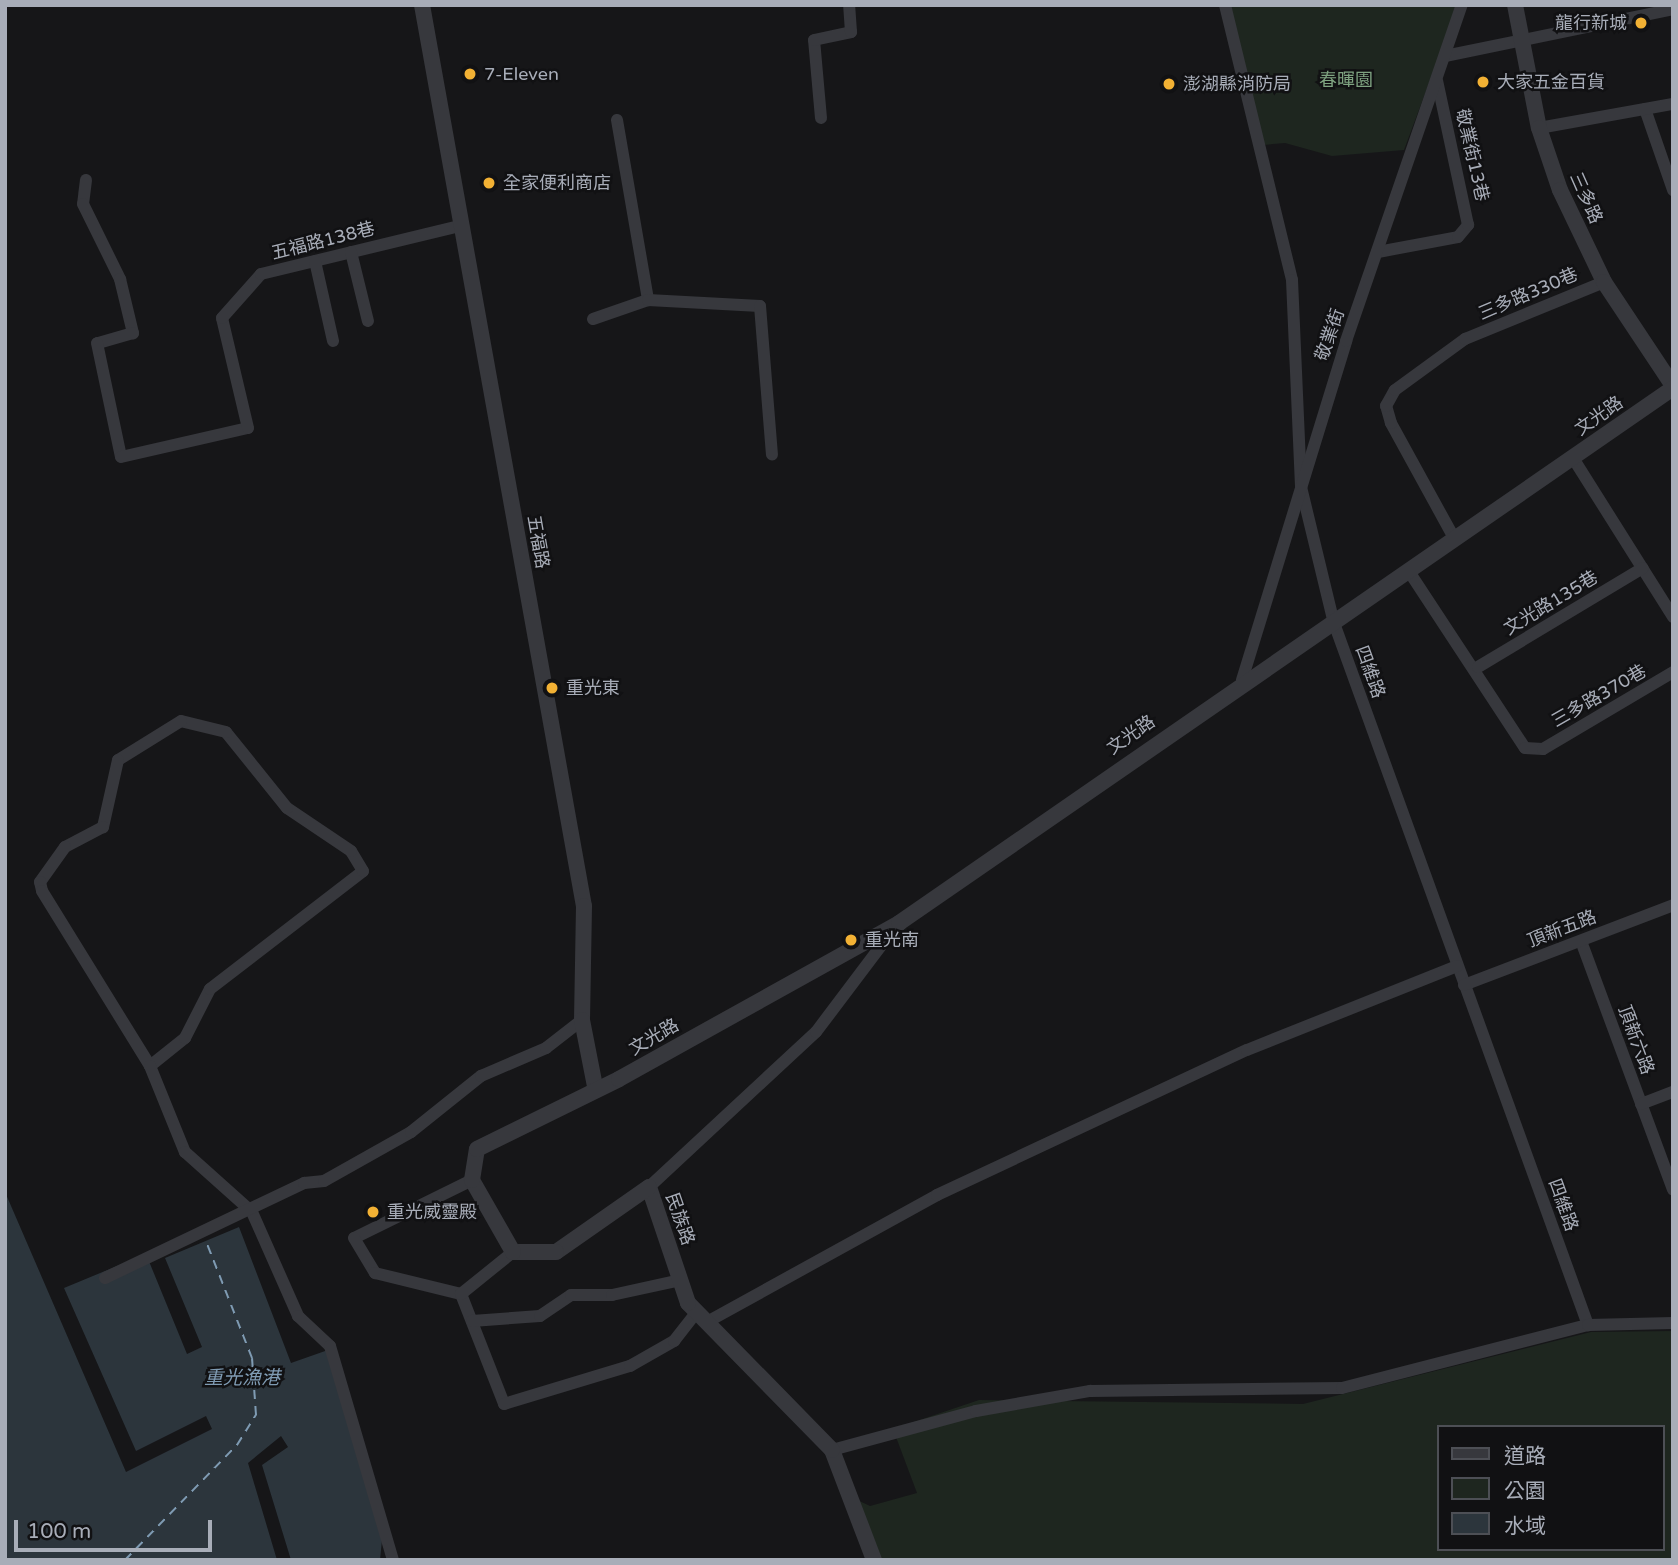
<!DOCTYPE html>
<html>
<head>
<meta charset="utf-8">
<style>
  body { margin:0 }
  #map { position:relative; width:1678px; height:1565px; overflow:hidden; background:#161618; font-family:"Varela Round","Noto Sans TC",sans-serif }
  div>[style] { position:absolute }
  .green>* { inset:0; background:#1e261f }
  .water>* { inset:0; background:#2c353c }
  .ferry>* { height:2px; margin-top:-1px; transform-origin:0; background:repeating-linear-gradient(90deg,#7f9bb3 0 9px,transparent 0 16px) }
  .minor>* { height:12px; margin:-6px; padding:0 6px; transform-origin:6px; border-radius:6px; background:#37383d }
  .tertiary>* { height:16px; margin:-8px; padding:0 8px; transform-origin:8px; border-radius:8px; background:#37383d }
  .dots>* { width:19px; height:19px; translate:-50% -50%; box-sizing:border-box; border:4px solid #111113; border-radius:50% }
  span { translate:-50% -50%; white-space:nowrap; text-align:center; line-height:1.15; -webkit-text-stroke:5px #111113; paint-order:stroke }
  .poi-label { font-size:18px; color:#a8adb8 }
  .right { translate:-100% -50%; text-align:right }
  .left { translate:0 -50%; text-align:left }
  .park-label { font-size:18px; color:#7fa381 }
  .street-label { font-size:18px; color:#a8adb8 }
  .water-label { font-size:19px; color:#7f9bb3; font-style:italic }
  .frame { position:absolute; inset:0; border:7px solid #a8adb8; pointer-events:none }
  .legend { position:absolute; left:1437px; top:1425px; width:228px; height:126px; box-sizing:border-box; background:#111113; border:2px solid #4d4f55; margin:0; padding:9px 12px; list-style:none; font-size:21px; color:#a8adb8 }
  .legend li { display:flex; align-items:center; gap:14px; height:35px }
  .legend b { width:35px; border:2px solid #4d4f55 }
  .scale { position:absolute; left:14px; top:1520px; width:198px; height:32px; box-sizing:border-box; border:4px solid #a8adb8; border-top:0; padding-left:9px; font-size:21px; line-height:24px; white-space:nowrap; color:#a8adb8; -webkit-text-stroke:5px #111113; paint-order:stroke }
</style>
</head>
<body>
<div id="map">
  <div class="green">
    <i style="clip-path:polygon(1458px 5px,1404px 150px,1332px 156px,1285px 143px,1263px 145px,1231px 7px)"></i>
    <i style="clip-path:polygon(evenodd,1673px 1331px,1673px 1560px,878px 1560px,851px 1497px,870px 1506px,917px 1493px,893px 1429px,979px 1400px,1303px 1404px,1591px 1332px,1673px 1331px,1438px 1427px,1662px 1427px,1662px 1549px,1438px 1549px,1438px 1427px)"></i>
  </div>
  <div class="water">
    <i style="clip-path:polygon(5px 1192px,126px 1472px,212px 1429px,206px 1416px,136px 1451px,64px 1288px,146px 1254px,187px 1354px,202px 1347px,165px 1258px,239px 1227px,291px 1363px,328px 1350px,383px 1530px,380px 1560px,291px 1560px,262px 1465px,288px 1447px,281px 1436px,248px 1463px,277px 1560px,5px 1560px)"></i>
  </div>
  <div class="ferry">
    <i style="left:125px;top:1560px;width:161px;rotate:-45.8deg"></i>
    <i style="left:237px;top:1445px;width:36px;rotate:-58deg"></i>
    <i style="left:256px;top:1415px;width:57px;rotate:-94deg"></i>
    <i style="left:252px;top:1358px;width:126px;rotate:-111.5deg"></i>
  </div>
  <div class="minor">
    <i style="left:1225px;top:5px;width:283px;rotate:76.3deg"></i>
    <i style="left:1292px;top:280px;width:207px;rotate:87.5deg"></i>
    <i style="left:1301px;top:487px;width:140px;rotate:76.4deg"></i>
    <i style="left:1334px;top:623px;width:747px;rotate:70.11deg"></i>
    <i style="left:1445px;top:56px;width:233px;rotate:-11.6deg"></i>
    <i style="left:1645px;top:109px;width:86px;rotate:70.9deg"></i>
    <i style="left:821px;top:118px;width:78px;rotate:-95.1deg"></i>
    <i style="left:814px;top:40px;width:38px;rotate:-12deg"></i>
    <i style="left:851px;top:32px;width:27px;rotate:-94deg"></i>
    <i style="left:617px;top:120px;width:183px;rotate:80.2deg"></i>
    <i style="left:1539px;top:128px;width:136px;rotate:-10.2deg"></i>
    <i style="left:86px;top:180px;width:24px;rotate:97deg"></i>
    <i style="left:83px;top:204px;width:84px;rotate:63.7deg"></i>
    <i style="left:120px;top:279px;width:56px;rotate:76.5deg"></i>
    <i style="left:133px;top:333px;width:37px;rotate:164deg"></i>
    <i style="left:97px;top:343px;width:116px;rotate:78.1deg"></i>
    <i style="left:121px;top:457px;width:130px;rotate:-12.9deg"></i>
    <i style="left:248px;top:428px;width:113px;rotate:-103.3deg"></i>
    <i style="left:222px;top:318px;width:59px;rotate:-48.4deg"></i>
    <i style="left:261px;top:274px;width:208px;rotate:-13.6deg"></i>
    <i style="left:351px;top:252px;width:71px;rotate:76.2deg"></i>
    <i style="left:1378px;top:252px;width:81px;rotate:-10.6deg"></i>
    <i style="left:1458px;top:237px;width:16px;rotate:-50deg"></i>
    <i style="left:1468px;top:225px;width:147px;rotate:-102.1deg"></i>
    <i style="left:315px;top:261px;width:82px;rotate:77.3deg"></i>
    <i style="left:593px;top:319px;width:58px;rotate:-19.1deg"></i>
    <i style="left:648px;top:300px;width:112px;rotate:3.1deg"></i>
    <i style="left:760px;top:306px;width:149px;rotate:85.4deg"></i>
    <i style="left:1573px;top:458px;width:188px;rotate:57.8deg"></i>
    <i style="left:1453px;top:536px;width:129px;rotate:-118.8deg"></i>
    <i style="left:1391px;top:423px;width:18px;rotate:-106deg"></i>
    <i style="left:1386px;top:406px;width:18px;rotate:-61deg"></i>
    <i style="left:1395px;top:390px;width:87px;rotate:-36.1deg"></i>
    <i style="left:1465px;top:339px;width:150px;rotate:-22.3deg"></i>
    <i style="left:1410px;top:573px;width:209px;rotate:56.7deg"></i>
    <i style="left:1525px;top:748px;width:18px;rotate:3deg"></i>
    <i style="left:1543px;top:749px;width:151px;rotate:-30.6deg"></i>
    <i style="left:1478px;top:667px;width:192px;rotate:-31deg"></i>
    <i style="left:1242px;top:680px;width:355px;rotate:-72.9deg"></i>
    <i style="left:1346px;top:341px;width:355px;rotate:-71deg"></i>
    <i style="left:1581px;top:941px;width:265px;rotate:69.7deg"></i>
    <i style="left:1464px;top:985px;width:224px;rotate:-20.9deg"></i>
    <i style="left:150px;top:1066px;width:45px;rotate:-38.7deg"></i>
    <i style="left:185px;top:1038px;width:55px;rotate:-63deg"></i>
    <i style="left:210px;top:989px;width:193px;rotate:-37.6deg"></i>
    <i style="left:363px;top:871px;width:23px;rotate:-121deg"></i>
    <i style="left:351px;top:851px;width:77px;rotate:-146.1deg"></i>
    <i style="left:287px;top:808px;width:97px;rotate:-128.8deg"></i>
    <i style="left:226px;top:732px;width:46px;rotate:-166.3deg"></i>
    <i style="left:181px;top:721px;width:74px;rotate:148.2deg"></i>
    <i style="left:118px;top:760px;width:69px;rotate:102.6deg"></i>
    <i style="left:103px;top:827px;width:43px;rotate:152.2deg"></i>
    <i style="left:65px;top:847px;width:43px;rotate:125.5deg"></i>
    <i style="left:40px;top:882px;width:9px;rotate:77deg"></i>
    <i style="left:42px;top:891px;width:206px;rotate:58.3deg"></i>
    <i style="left:150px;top:1066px;width:93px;rotate:67.9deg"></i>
    <i style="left:185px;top:1152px;width:90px;rotate:41.8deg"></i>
    <i style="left:252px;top:1212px;width:114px;rotate:66.1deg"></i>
    <i style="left:298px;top:1316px;width:44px;rotate:43.2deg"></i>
    <i style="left:330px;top:1346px;width:223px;rotate:73.6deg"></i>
    <i style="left:1641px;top:1104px;width:34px;rotate:-21deg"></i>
    <i style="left:472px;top:1180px;width:131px;rotate:153.8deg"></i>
    <i style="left:354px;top:1238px;width:41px;rotate:59deg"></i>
    <i style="left:375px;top:1273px;width:89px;rotate:13.7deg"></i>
    <i style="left:461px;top:1294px;width:118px;rotate:68.6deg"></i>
    <i style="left:504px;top:1404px;width:132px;rotate:-16.8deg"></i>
    <i style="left:630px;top:1366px;width:51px;rotate:-29.6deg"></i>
    <i style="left:674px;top:1341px;width:37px;rotate:-52deg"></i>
    <i style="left:649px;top:1187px;width:228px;rotate:-42.9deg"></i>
    <i style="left:816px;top:1032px;width:133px;rotate:-53deg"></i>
    <i style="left:105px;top:1278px;width:221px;rotate:-25.5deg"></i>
    <i style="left:304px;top:1183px;width:20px;rotate:-6deg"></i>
    <i style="left:324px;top:1181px;width:100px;rotate:-29.4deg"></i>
    <i style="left:411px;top:1132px;width:90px;rotate:-38.7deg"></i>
    <i style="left:481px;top:1076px;width:71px;rotate:-23.3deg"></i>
    <i style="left:546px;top:1048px;width:46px;rotate:-37.9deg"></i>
    <i style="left:461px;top:1294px;width:67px;rotate:-38.9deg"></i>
    <i style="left:472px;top:1321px;width:68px;rotate:-4.2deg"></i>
    <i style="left:540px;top:1316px;width:37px;rotate:-34deg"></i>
    <i style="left:571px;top:1295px;width:41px"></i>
    <i style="left:612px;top:1295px;width:71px;rotate:-12.3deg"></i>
    <i style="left:707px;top:1322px;width:263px;rotate:-28.9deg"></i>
    <i style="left:937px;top:1195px;width:342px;rotate:-25.1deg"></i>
    <i style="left:1247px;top:1050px;width:226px;rotate:-21.8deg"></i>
    <i style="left:832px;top:1450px;width:149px;rotate:-15.2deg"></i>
    <i style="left:976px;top:1411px;width:116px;rotate:-10deg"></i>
    <i style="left:1090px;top:1391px;width:252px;rotate:-0.7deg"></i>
    <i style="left:1342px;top:1388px;width:254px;rotate:-14.4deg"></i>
    <i style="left:1588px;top:1325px;width:85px;rotate:-1.3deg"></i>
  </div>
  <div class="tertiary">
    <i style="left:422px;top:5px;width:915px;rotate:79.81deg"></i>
    <i style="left:584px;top:906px;width:114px;rotate:91deg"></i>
    <i style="left:582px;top:1020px;width:67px;rotate:78.9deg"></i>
    <i style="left:1515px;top:5px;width:125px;rotate:79deg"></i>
    <i style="left:1539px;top:128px;width:65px;rotate:71.3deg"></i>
    <i style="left:1560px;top:190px;width:102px;rotate:64.4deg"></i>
    <i style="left:1604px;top:282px;width:125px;rotate:56.4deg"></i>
    <i style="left:874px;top:1560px;width:118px;rotate:-110.9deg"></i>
    <i style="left:832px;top:1450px;width:206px;rotate:-134.4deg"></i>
    <i style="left:688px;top:1303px;width:122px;rotate:-108.6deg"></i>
    <i style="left:649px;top:1187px;width:113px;rotate:145deg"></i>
    <i style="left:556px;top:1252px;width:43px;rotate:180deg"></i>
    <i style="left:513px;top:1252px;width:83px;rotate:-119.7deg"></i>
    <i style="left:472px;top:1180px;width:31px;rotate:-81deg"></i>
    <i style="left:477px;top:1149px;width:158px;rotate:-26.2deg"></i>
    <i style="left:619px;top:1079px;width:321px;rotate:-29.1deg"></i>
    <i style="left:899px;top:923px;width:941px;rotate:-34.65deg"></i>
  </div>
  <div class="dots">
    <i style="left:1641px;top:23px;background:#f2b134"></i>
    <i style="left:470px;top:74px;background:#f2b134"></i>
    <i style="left:1483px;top:82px;background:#f2b134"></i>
    <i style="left:1169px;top:84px;background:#f2b134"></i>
    <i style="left:489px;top:183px;background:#f2b134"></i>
    <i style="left:552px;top:688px;background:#f2b134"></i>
    <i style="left:851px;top:940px;background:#f2b134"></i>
    <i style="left:373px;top:1212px;background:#f2b134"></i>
  </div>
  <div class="poi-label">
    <span class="right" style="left:1627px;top:23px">龍行新城</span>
    <span class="left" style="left:484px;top:74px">7-Eleven</span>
    <span class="left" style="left:1497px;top:82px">大家五金百貨</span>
    <span class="left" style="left:1183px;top:84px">澎湖縣消防局</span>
    <span class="left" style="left:503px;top:183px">全家便利商店</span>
    <span class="left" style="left:566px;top:688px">重光東</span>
    <span class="left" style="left:865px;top:940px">重光南</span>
    <span class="left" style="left:387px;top:1212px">重光威靈殿</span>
  </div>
  <div class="park-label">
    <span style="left:1346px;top:80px">春暉園</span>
  </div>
  <div class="street-label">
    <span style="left:1472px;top:155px;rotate:77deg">敬業街13巷</span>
    <span style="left:1586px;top:198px;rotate:66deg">三多路</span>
    <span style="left:323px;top:241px;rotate:-14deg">五福路138巷</span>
    <span style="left:1528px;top:294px;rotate:-23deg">三多路330巷</span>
    <span style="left:1330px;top:335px;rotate:-71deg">敬業街</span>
    <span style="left:1599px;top:416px;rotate:-35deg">文光路</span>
    <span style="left:538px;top:542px;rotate:80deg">五福路</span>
    <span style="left:1551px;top:603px;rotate:-31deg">文光路135巷</span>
    <span style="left:1370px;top:672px;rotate:70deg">四維路</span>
    <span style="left:1599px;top:696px;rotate:-30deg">三多路370巷</span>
    <span style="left:1131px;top:735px;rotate:-35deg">文光路</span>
    <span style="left:1562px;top:929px;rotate:-21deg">頂新五路</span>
    <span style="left:654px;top:1037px;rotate:-30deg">文光路</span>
    <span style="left:1636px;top:1040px;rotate:70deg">頂新六路</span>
    <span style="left:1563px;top:1205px;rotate:70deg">四維路</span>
    <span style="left:680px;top:1219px;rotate:71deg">民族路</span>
  </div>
  <div class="water-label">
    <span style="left:242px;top:1379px">重光漁港</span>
  </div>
  <div class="frame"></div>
  <ul class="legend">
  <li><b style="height:9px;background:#37383d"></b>道路</li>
  <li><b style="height:19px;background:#1e261f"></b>公園</li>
  <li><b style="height:19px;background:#2c353c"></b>水域</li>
  </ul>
  <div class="scale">100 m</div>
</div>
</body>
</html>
